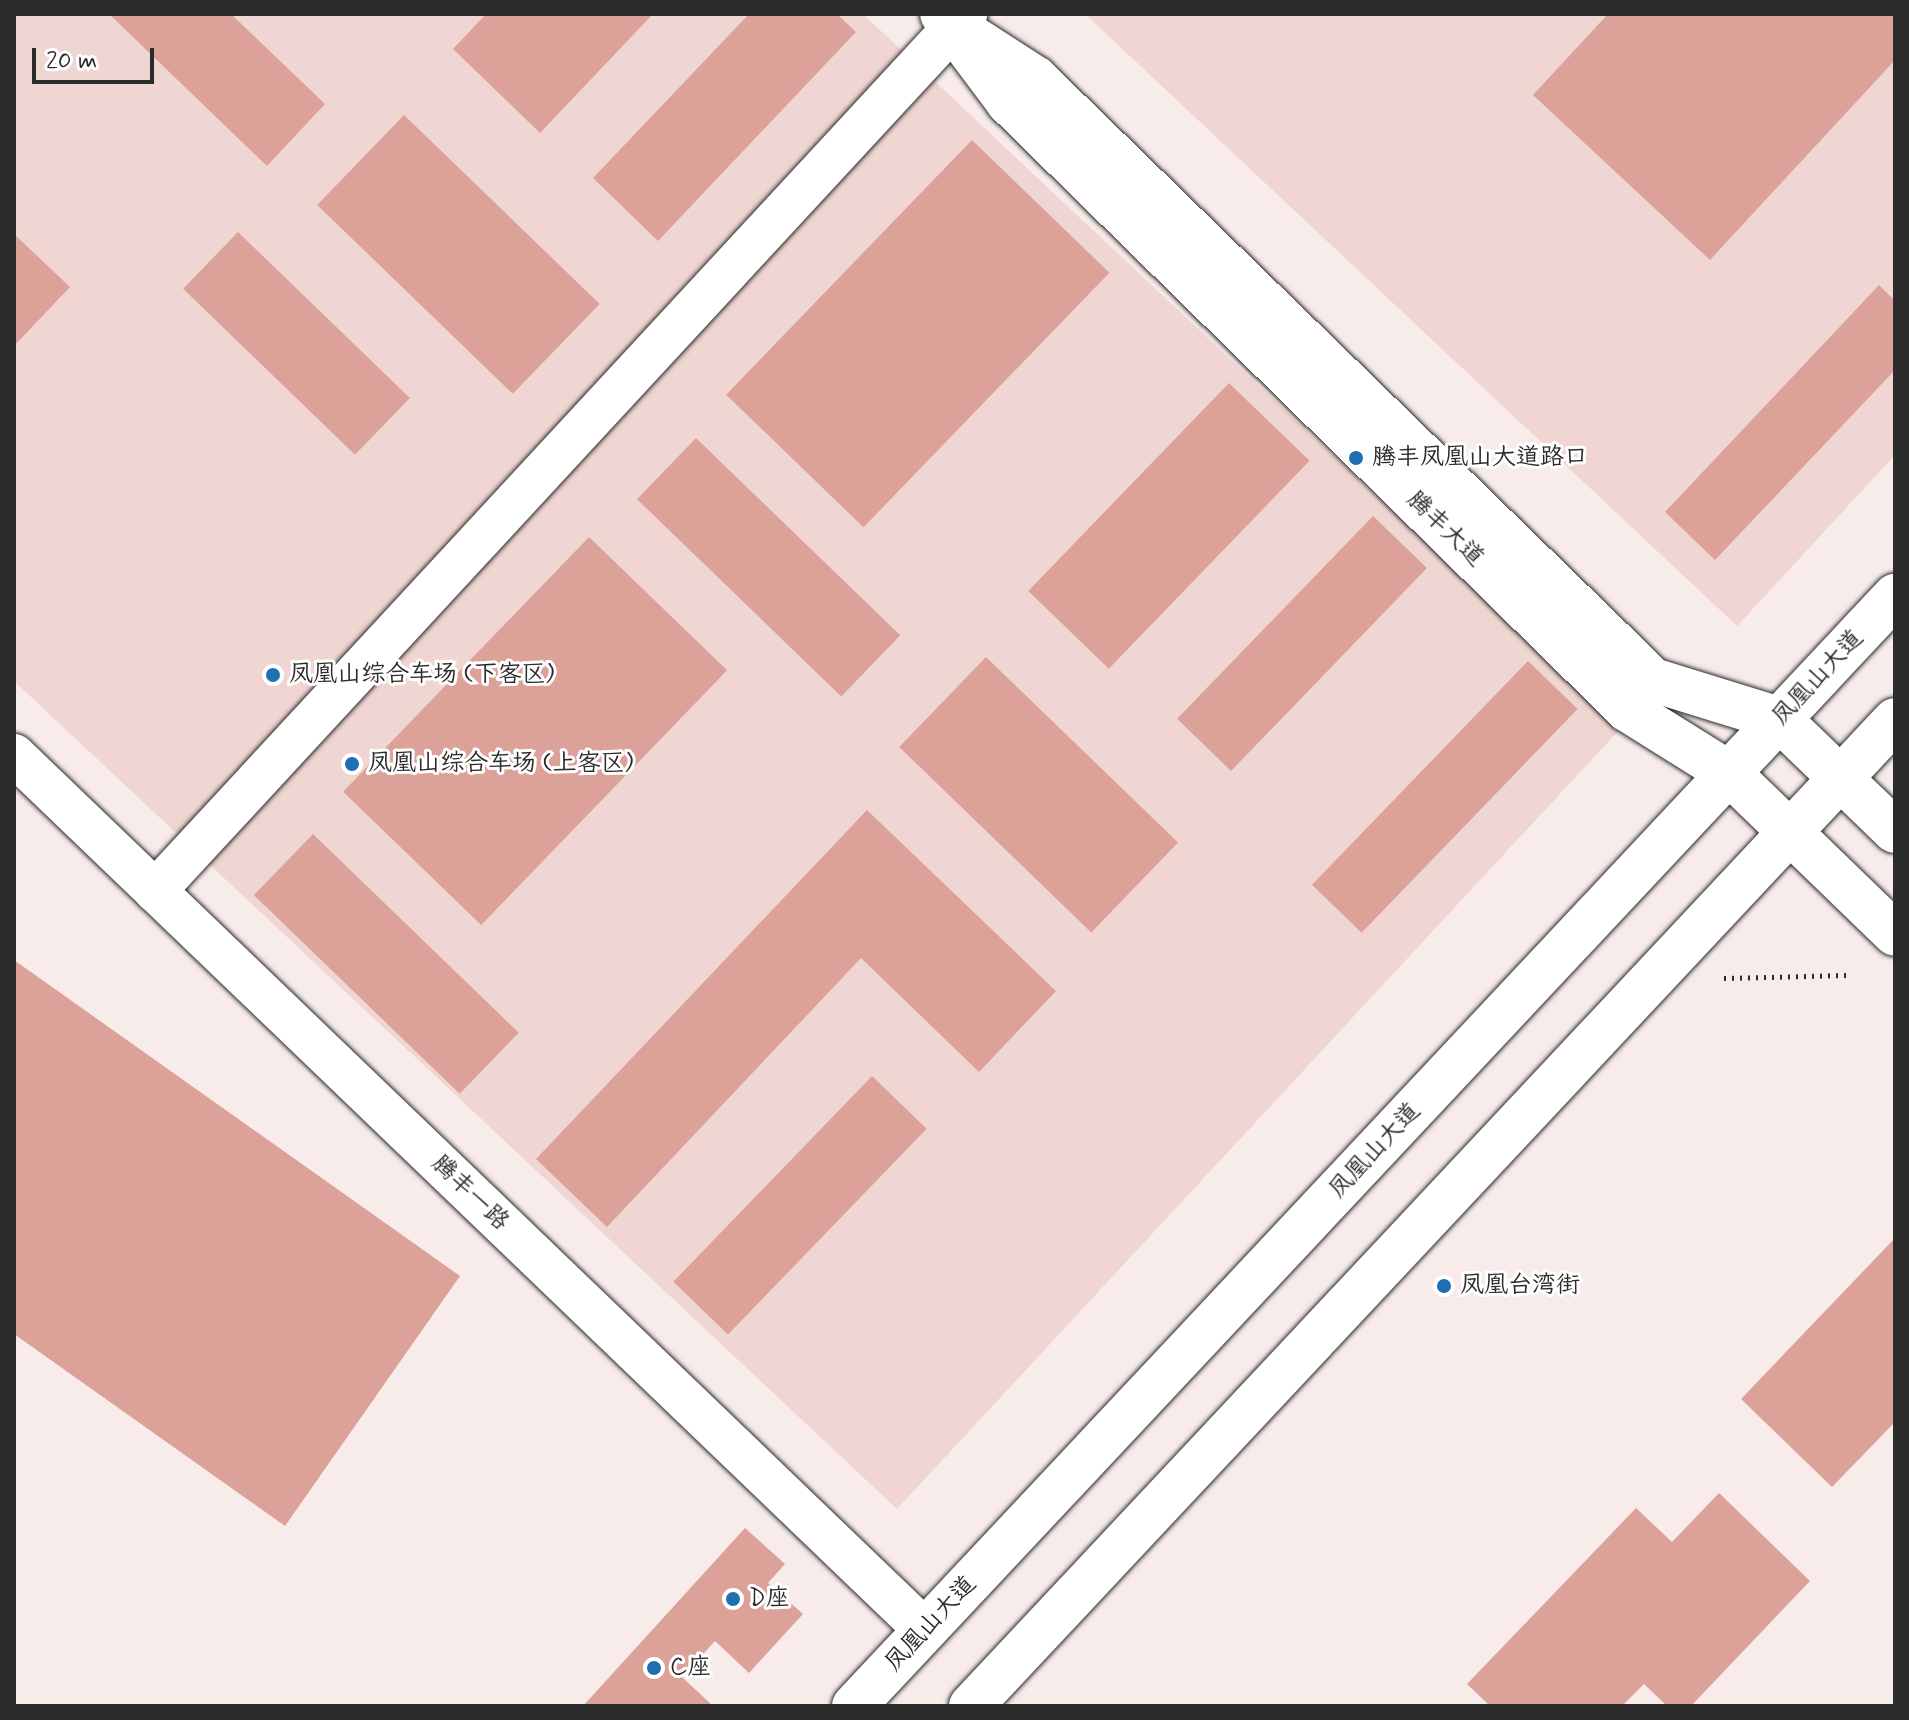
<!DOCTYPE html>
<html>
<head>
<meta charset="utf-8">
<style>
  body { margin:0 }
  #map { position:relative; width:1909px; height:1720px; overflow:hidden; background:#f8eceb; font-family:Mynerve,"LXGW WenKai TC",sans-serif }
  div>[style] { position:absolute }
  .built>* { inset:0; background:#f0d6d2 }
  .building>* { inset:0; background:#dca299; transform-origin:0 0 }
  .path>* { height:5px; margin-top:-2.5px; transform-origin:0; background:repeating-linear-gradient(90deg,#2b2b2b 0 2px,transparent 0 8px) }
  .roads { filter:drop-shadow(0 0 2px #2b2b2b) drop-shadow(0 0 2px #2b2b2b) }
  .street>* { height:42px; margin:-21px; padding:0 21px; transform-origin:21px; border-radius:21px; background:#fff }
  .secondary>* { height:44px; margin:-22px; padding:0 22px; transform-origin:22px; border-radius:22px; background:#fff }
  .dots>* { width:22px; height:22px; translate:-50% -50%; box-sizing:border-box; border:4px solid #fff; border-radius:50% }
  span { translate:-50% -50%; white-space:nowrap; text-align:center; line-height:1.15; -webkit-text-stroke:6px #fff; paint-order:stroke }
  .poi-label { font-size:24px; color:#2b2b2b }
  .left { translate:0 -50%; text-align:left }
  .street-label { font-size:24px; color:#2b2b2b }
  .frame { position:absolute; inset:0; border:16px solid #2b2b2b; pointer-events:none }
  .scale { position:absolute; left:32px; top:48px; width:122px; height:36px; box-sizing:border-box; border:4px solid #2b2b2b; border-top:0; padding-left:10px; font-size:24px; line-height:28px; white-space:nowrap; color:#2b2b2b; -webkit-text-stroke:6px #fff; paint-order:stroke }
</style>
</head>
<body>
<div id="map">
  <div class="built">
    <i style="clip-path:polygon(14px 14px,863px 14px,1622px 727px,897px 1509px,14px 681px)"></i>
    <i style="clip-path:polygon(1085px 14px,1895px 14px,1895px 455px,1737px 626px)"></i>
  </div>
  <div class="building">
    <i style="clip-path:polygon(109px 14px,231px 14px,325px 104px,267px 166px)"></i>
    <i style="clip-path:polygon(486px 14px,653px 14px,540px 133px,453px 49px)"></i>
    <i style="clip-path:polygon(749px 14px,837px 14px,856px 32px,658px 241px,593px 178px)"></i>
    <i style="clip-path:polygon(1608px 14px,1895px 14px,1895px 60px,1710px 260px,1533px 95px)"></i>
    <i style="left:404px;top:115px;width:272px;height:125px;rotate:44deg"></i>
    <i style="left:972px;top:140px;width:191px;height:354px;rotate:44deg"></i>
    <i style="left:238px;top:232px;width:239px;height:79px;rotate:44deg"></i>
    <i style="clip-path:polygon(14px 234px,70px 287px,14px 346px)"></i>
    <i style="clip-path:polygon(1879px 285px,1895px 301px,1895px 370px,1715px 560px,1665px 512px)"></i>
    <i style="left:1229px;top:383px;width:112px;height:289px;rotate:44deg"></i>
    <i style="left:696px;top:438px;width:284px;height:85px;rotate:44deg"></i>
    <i style="left:1373px;top:516px;width:75px;height:282px;rotate:44deg"></i>
    <i style="left:589px;top:537px;width:192px;height:354px;rotate:44deg"></i>
    <i style="left:986px;top:657px;width:267px;height:125px;rotate:44deg"></i>
    <i style="left:1528px;top:661px;width:69px;height:311px;rotate:44deg"></i>
    <i style="clip-path:polygon(867px 810px,1056px 991px,979px 1072px,861px 958px,607px 1227px,536px 1159px)"></i>
    <i style="left:313px;top:834px;width:286px;height:85px;rotate:44deg"></i>
    <i style="clip-path:polygon(14px 960px,460px 1276px,285px 1526px,14px 1334px)"></i>
    <i style="left:872px;top:1076px;width:76px;height:286px;rotate:44deg"></i>
    <i style="clip-path:polygon(1895px 1238px,1895px 1422px,1832px 1487px,1741px 1399px)"></i>
    <i style="clip-path:polygon(1719px 1493px,1810px 1581px,1691px 1706px,1667px 1706px,1644px 1684px,1622px 1706px,1490px 1706px,1467px 1684px,1636px 1508px,1672px 1542px)"></i>
    <i style="clip-path:polygon(745px 1528px,785px 1564px,768px 1583px,803px 1614px,749px 1673px,715px 1641px,682px 1677px,713px 1706px,583px 1706px)"></i>
  </div>
  <div class="path">
    <i style="left:1724px;top:978px;width:122px;rotate:-1.4deg"></i>
  </div>
  <div class="roads">
    <div class="street">
      <i style="left:14px;top:755px;width:1263px;rotate:43.85deg"></i>
      <i style="left:155px;top:891px;width:1195px;rotate:-47.24deg"></i>
    </div>
    <div class="secondary">
      <i style="left:942px;top:14px;width:110px;rotate:53.1deg"></i>
      <i style="left:1008px;top:102px;width:868px;rotate:44.44deg"></i>
      <i style="left:1628px;top:710px;width:119px;rotate:32deg"></i>
      <i style="left:1729px;top:773px;width:231px;rotate:44.1deg"></i>
      <i style="left:973px;top:38px;width:74px;rotate:32.8deg"></i>
      <i style="left:1035px;top:78px;width:863px;rotate:44.25deg"></i>
      <i style="left:1653px;top:680px;width:132px;rotate:17.2deg"></i>
      <i style="left:1779px;top:719px;width:161px;rotate:44deg"></i>
      <i style="left:854px;top:1706px;width:1522px;rotate:-46.84deg"></i>
      <i style="left:971px;top:1706px;width:1351px;rotate:-46.86deg"></i>
    </div>
  </div>
  <div class="dots">
    <i style="left:1356px;top:458px;background:#1f6fb2"></i>
    <i style="left:273px;top:675px;background:#1f6fb2"></i>
    <i style="left:352px;top:764px;background:#1f6fb2"></i>
    <i style="left:1444px;top:1286px;background:#1f6fb2"></i>
    <i style="left:733px;top:1599px;background:#1f6fb2"></i>
    <i style="left:654px;top:1668px;background:#1f6fb2"></i>
  </div>
  <div class="poi-label">
    <span class="left" style="left:1372px;top:458px">腾丰凤凰山大道路口</span>
    <span class="left" style="left:289px;top:675px">凤凰山综合车场 (下客区)</span>
    <span class="left" style="left:368px;top:764px">凤凰山综合车场 (上客区)</span>
    <span class="left" style="left:1460px;top:1286px">凤凰台湾街</span>
    <span class="left" style="left:749px;top:1599px">D座</span>
    <span class="left" style="left:670px;top:1668px">C座</span>
  </div>
  <div class="street-label">
    <span style="left:1445px;top:529px;rotate:44deg">腾丰大道</span>
    <span style="left:1818px;top:678px;rotate:-47deg">凤凰山大道</span>
    <span style="left:1375px;top:1151px;rotate:-47deg">凤凰山大道</span>
    <span style="left:470px;top:1193px;rotate:44deg">腾丰一路</span>
    <span style="left:931px;top:1624px;rotate:-47deg">凤凰山大道</span>
  </div>
  <div class="frame"></div>
  <div class="scale">20 m</div>
</div>
</body>
</html>
